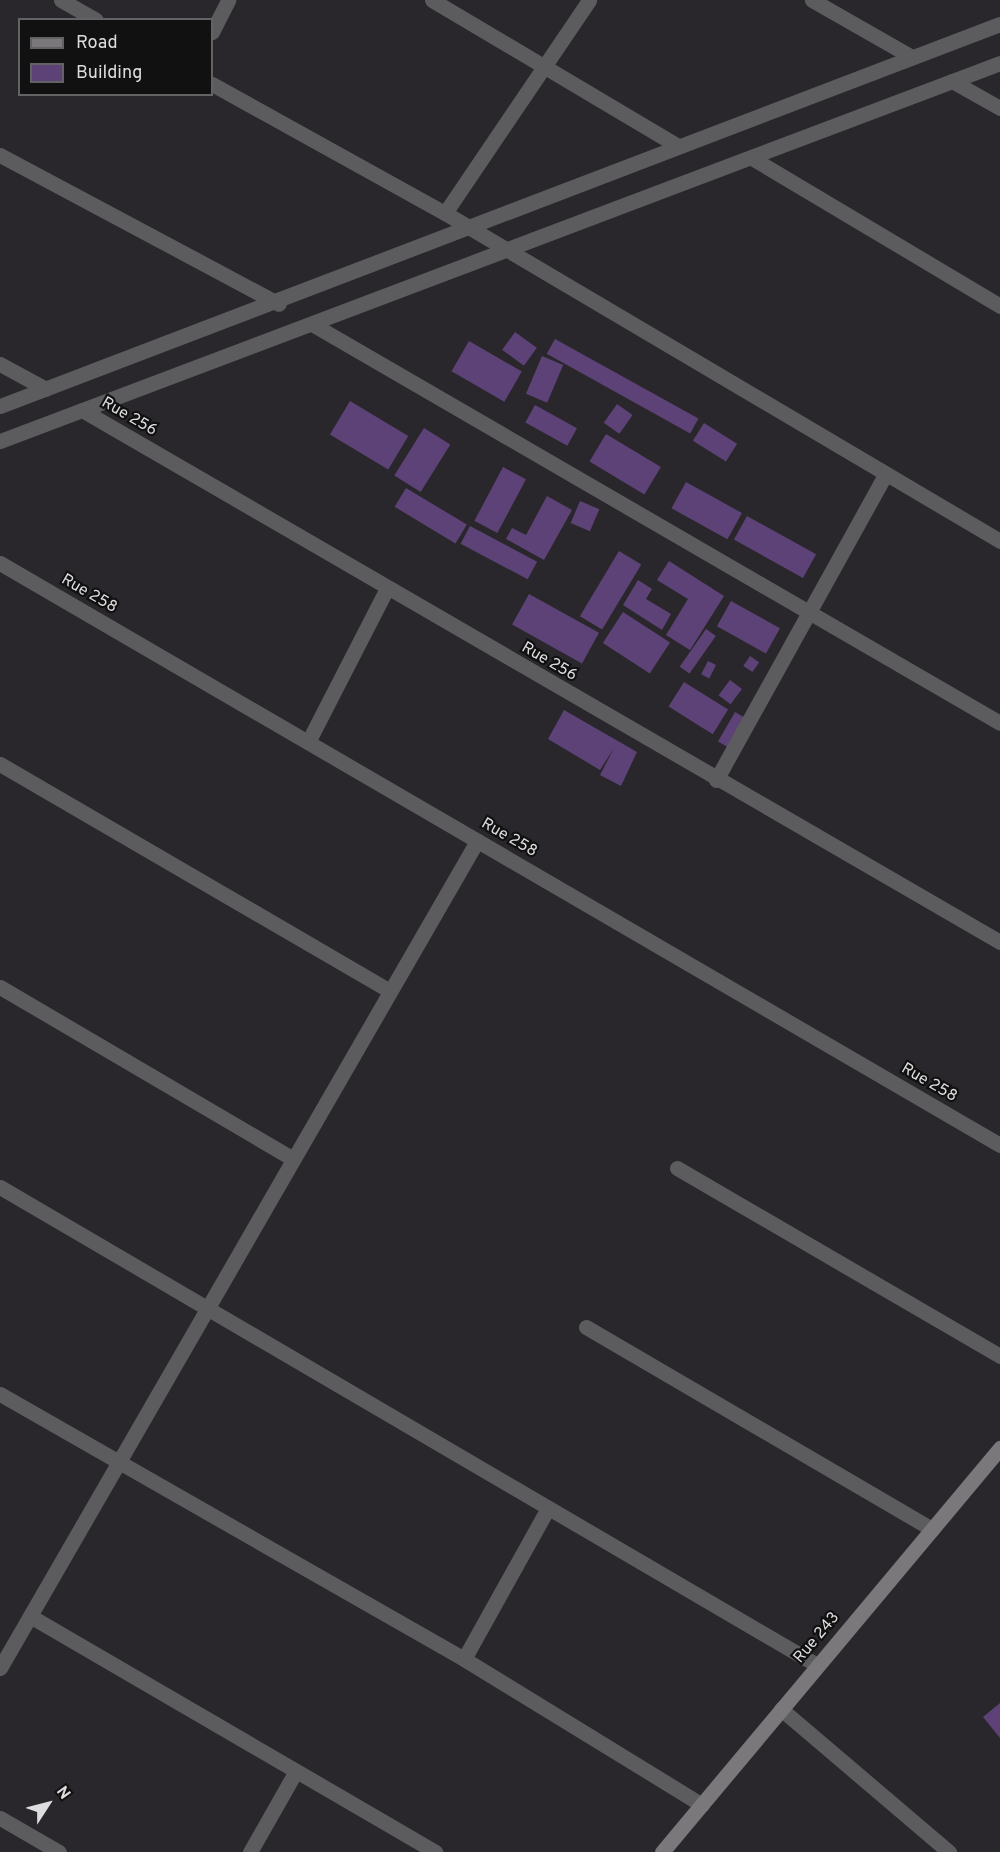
<!DOCTYPE html>
<html>
<head>
<meta charset="utf-8">
<style>
  body { margin:0 }
  #map { position:relative; width:1000px; height:1852px; overflow:hidden; background:#29272b; font-family:Overpass,sans-serif }
  div>[style] { position:absolute }
  .building>* { inset:0; background:#5d4277; transform-origin:0 0 }
  .minor>* { height:15px; margin:-7.5px; padding:0 7.5px; transform-origin:7.5px; border-radius:7.5px; background:#5c5c5e }
  .tertiary>* { height:15px; margin:-7.5px; padding:0 7.5px; transform-origin:7.5px; border-radius:7.5px; background:#5c5c5e }
  .secondary>* { height:15px; margin:-7.5px; padding:0 7.5px; transform-origin:7.5px; border-radius:7.5px; background:#7a787b }
  span { translate:-50% -50%; white-space:nowrap; text-align:center; line-height:1.15; -webkit-text-stroke:4.5px #111112; paint-order:stroke }
  .street-label { font-size:16px; color:#dddcde }
  .legend { position:absolute; left:18px; top:18px; width:195px; height:78px; box-sizing:border-box; background:#111112; border:2px solid #636264; margin:0; padding:8px 10px; list-style:none; font-size:18px; color:#dddcde }
  .legend li { display:flex; align-items:center; gap:12px; height:30px }
  .legend b { width:30px; border:2px solid #636264 }
  .north { position:absolute; left:18px; top:1774px; width:60px; height:60px; -webkit-text-stroke:4px #111112; paint-order:stroke; rotate:54deg; font-size:16px; font-weight:700; line-height:24px; text-align:center; color:#dddcde }
  .north::after { content:''; display:block; margin:auto; width:21px; height:27px; background:#dddcde; clip-path:polygon(50% 0,100% 100%,50% 72%,0 100%) }
</style>
</head>
<body>
<div id="map">
  <div class="building">
    <i style="left:515px;top:332px;width:27px;height:22px;rotate:36deg"></i>
    <i style="left:555px;top:339px;width:164px;height:17px;rotate:29deg"></i>
    <i style="left:469px;top:341px;width:61px;height:35px;rotate:30deg"></i>
    <i style="left:542px;top:356px;width:23px;height:41px;rotate:23deg"></i>
    <i style="left:350px;top:401px;width:68px;height:39px;rotate:31deg"></i>
    <i style="left:617px;top:404px;width:19px;height:23px;rotate:35deg"></i>
    <i style="left:535px;top:405px;width:48px;height:20px;rotate:29deg"></i>
    <i style="left:704px;top:423px;width:39px;height:21px;rotate:32deg"></i>
    <i style="left:424px;top:428px;width:31px;height:56px;rotate:32deg"></i>
    <i style="left:606px;top:434px;width:64px;height:32px;rotate:31deg"></i>
    <i style="left:503px;top:467px;width:26px;height:61px;rotate:28deg"></i>
    <i style="left:686px;top:482px;width:64px;height:30px;rotate:29deg"></i>
    <i style="left:406px;top:488px;width:71px;height:22px;rotate:31deg"></i>
    <i style="clip-path:polygon(547px 496px,572px 510px,544px 560px,506px 539px,512px 528px,526px 535px)"></i>
    <i style="left:580px;top:501px;width:21px;height:24px;rotate:23deg"></i>
    <i style="left:747px;top:516px;width:79px;height:27px;rotate:29deg"></i>
    <i style="left:470px;top:526px;width:76px;height:20px;rotate:28deg"></i>
    <i style="left:619px;top:551px;width:26px;height:76px;rotate:31deg"></i>
    <i style="clip-path:polygon(669px 561px,724px 596px,690px 650px,666px 635px,688px 599px,657px 580px)"></i>
    <i style="clip-path:polygon(638px 580px,652px 589px,646px 599px,671px 614px,662px 630px,623px 605px)"></i>
    <i style="left:529px;top:594px;width:80px;height:35px;rotate:29deg"></i>
    <i style="left:731px;top:601px;width:56px;height:29px;rotate:29deg"></i>
    <i style="left:623px;top:612px;width:56px;height:37px;rotate:33deg"></i>
    <i style="left:706px;top:629px;width:12px;height:46px;rotate:35deg"></i>
    <i style="left:750px;top:656px;width:11px;height:12px;rotate:34deg"></i>
    <i style="left:708px;top:661px;width:9px;height:15px;rotate:27deg"></i>
    <i style="left:730px;top:680px;width:15px;height:19px;rotate:37deg"></i>
    <i style="left:684px;top:682px;width:52px;height:29px;rotate:32deg"></i>
    <i style="clip-path:polygon(564px 710px,637px 752px,621px 786px,600px 775px,614px 748px,600px 770px,548px 739px)"></i>
    <i style="left:735px;top:712px;width:14px;height:34px;rotate:30deg"></i>
    <i style="clip-path:polygon(1000px 1703px,1000px 1738px,983px 1717px)"></i>
  </div>
  <div class="minor">
    <i style="left:61px;top:0;width:40px;rotate:29.7deg"></i>
    <i style="left:432px;top:0;width:286px;rotate:30.7deg"></i>
    <i style="left:812px;top:0;width:115px;rotate:29.7deg"></i>
    <i style="left:212px;top:32px;width:36px;rotate:-63deg"></i>
    <i style="left:952px;top:81px;width:55px;rotate:29.4deg"></i>
    <i style="left:212px;top:84px;width:266px;rotate:29deg"></i>
    <i style="left:445px;top:213px;width:645px;rotate:30.58deg"></i>
    <i style="left:0;top:155px;width:316px;rotate:28.1deg"></i>
    <i style="left:752px;top:158px;width:289px;rotate:30.8deg"></i>
    <i style="left:445px;top:213px;width:257px;rotate:-55.9deg"></i>
    <i style="left:312px;top:324px;width:795px;rotate:30.11deg"></i>
    <i style="left:0;top:364px;width:52px;rotate:28.5deg"></i>
    <i style="left:82px;top:410px;width:1061px;rotate:30.09deg"></i>
    <i style="left:0;top:563px;width:1157px;rotate:30.2deg"></i>
    <i style="left:308px;top:742px;width:173px;rotate:-62.8deg"></i>
    <i style="left:0;top:764px;width:451px;rotate:30.2deg"></i>
    <i style="left:716px;top:780px;width:349px;rotate:-61deg"></i>
    <i style="left:0;top:987px;width:340px;rotate:30.4deg"></i>
    <i style="left:677px;top:1168px;width:374px;rotate:30.2deg"></i>
    <i style="left:0;top:1187px;width:947px;rotate:30.33deg"></i>
    <i style="left:586px;top:1327px;width:401px;rotate:30.3deg"></i>
    <i style="left:0;top:1394px;width:534px;rotate:29.73deg"></i>
    <i style="left:464px;top:1659px;width:279px;rotate:31.5deg"></i>
    <i style="left:30px;top:1616px;width:469px;rotate:30.2deg"></i>
    <i style="left:464px;top:1659px;width:173px;rotate:-60.9deg"></i>
    <i style="left:0;top:1668px;width:955px;rotate:-60.02deg"></i>
    <i style="left:781px;top:1709px;width:221px;rotate:40.4deg"></i>
    <i style="left:0;top:1818px;width:68px;rotate:30deg"></i>
    <i style="left:250px;top:1852px;width:93px;rotate:-60.4deg"></i>
  </div>
  <div class="tertiary">
    <i style="left:0;top:406px;width:1070px;rotate:-20.91deg"></i>
    <i style="left:0;top:441px;width:1069px;rotate:-20.71deg"></i>
  </div>
  <div class="secondary">
    <i style="left:662px;top:1852px;width:527px;rotate:-50.08deg"></i>
  </div>
  <div class="street-label">
    <span style="left:129px;top:417px;rotate:30deg">Rue 256</span>
    <span style="left:89px;top:594px;rotate:30deg">Rue 258</span>
    <span style="left:549px;top:662px;rotate:30deg">Rue 256</span>
    <span style="left:509px;top:838px;rotate:30deg">Rue 258</span>
    <span style="left:929px;top:1083px;rotate:30deg">Rue 258</span>
    <span style="left:817px;top:1638px;rotate:-50deg">Rue 243</span>
  </div>
  <ul class="legend">
  <li><b style="height:8px;background:#7a787b"></b>Road</li>
  <li><b style="height:16px;background:#5d4277"></b>Building</li>
  </ul>
  <div class="north">N</div>
</div>
</body>
</html>
